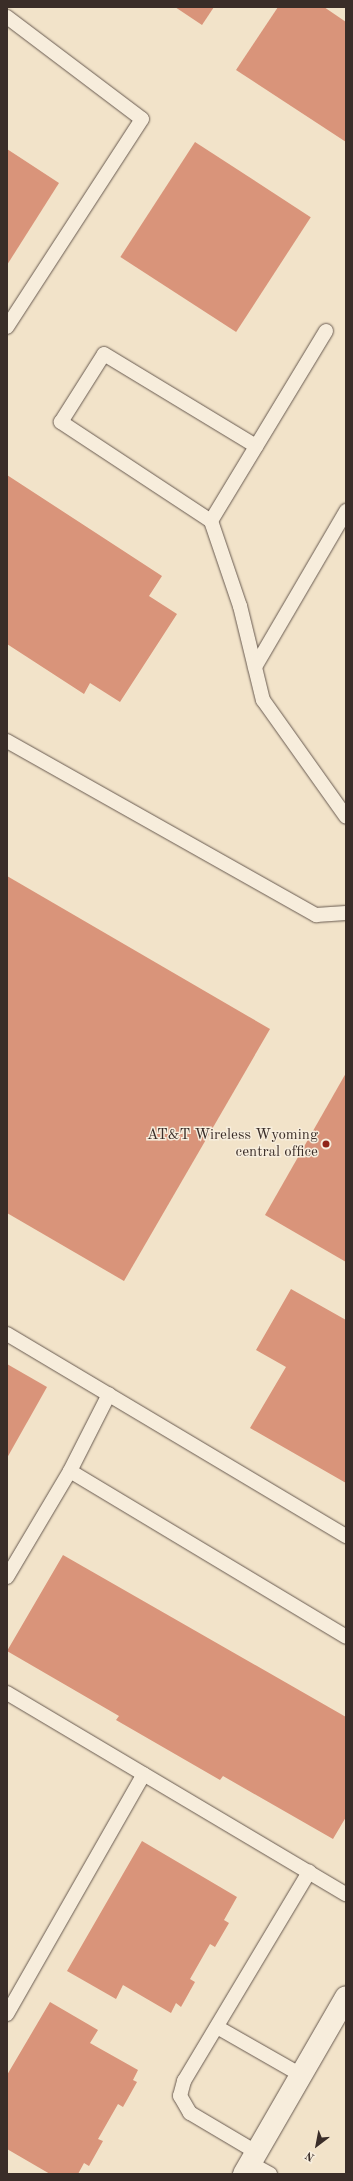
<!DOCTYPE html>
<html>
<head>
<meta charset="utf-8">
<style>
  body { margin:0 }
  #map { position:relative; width:353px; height:2181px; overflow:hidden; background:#f2e3c9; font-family:"Old Standard TT",serif }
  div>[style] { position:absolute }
  .building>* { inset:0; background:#d9947a; transform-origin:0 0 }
  .roads { filter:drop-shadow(0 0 1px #685a50) drop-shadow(0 0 1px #685a50) }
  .service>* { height:14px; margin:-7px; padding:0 7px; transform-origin:7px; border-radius:7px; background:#f7eddc }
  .minor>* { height:22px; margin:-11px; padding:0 11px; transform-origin:11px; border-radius:11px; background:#f7eddc }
  .dots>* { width:11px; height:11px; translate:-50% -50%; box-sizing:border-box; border:2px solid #f7eddc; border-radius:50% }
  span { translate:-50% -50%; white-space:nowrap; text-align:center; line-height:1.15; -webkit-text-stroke:3px #f7eddc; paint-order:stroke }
  .poi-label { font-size:15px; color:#3a2d28 }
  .right { translate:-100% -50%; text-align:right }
  .frame { position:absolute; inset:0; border:8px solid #3a2d28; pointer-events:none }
  .north { position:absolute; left:297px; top:2125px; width:40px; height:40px; -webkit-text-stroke:3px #f7eddc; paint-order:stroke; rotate:212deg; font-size:11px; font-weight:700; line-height:16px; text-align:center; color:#3a2d28 }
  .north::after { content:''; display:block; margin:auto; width:14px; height:18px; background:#3a2d28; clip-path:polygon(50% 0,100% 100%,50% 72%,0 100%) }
</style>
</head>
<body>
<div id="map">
  <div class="building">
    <i style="clip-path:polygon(175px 7px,214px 7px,202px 25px)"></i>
    <i style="clip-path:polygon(278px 7px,324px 7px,346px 22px,346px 142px,236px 70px)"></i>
    <i style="left:195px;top:142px;width:138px;height:137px;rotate:33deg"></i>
    <i style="clip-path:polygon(7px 149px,59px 183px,7px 265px)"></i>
    <i style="clip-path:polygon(7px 475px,162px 576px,149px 596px,177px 614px,120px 702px,90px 683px,84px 694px,7px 644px)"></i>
    <i style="clip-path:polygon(7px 876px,270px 1029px,124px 1281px,7px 1213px)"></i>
    <i style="clip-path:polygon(346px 1073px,346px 1262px,265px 1215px)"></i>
    <i style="clip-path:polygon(291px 1289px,346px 1320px,346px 1483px,250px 1428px,286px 1367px,256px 1350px)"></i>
    <i style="clip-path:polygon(7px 1364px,47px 1387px,7px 1458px)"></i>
    <i style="clip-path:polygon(63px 1555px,346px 1717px,346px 1817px,333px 1839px,223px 1776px,220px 1780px,116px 1720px,119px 1716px,7px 1651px)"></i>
    <i style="clip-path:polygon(142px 1841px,237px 1897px,224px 1920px,229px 1923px,215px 1947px,210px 1944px,190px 1979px,195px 1982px,181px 2007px,176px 2003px,171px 2013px,123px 1985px,116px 1999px,67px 1971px)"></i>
    <i style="clip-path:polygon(50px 2002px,98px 2030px,90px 2043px,138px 2070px,133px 2080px,137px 2082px,123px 2107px,118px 2104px,98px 2139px,103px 2141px,89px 2166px,84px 2163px,78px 2174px,50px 2174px,7px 2149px,7px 2075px)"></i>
  </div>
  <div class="roads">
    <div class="service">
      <i style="left:7px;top:17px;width:169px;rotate:37.1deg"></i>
      <i style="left:142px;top:119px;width:248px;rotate:123deg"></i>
      <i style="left:326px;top:331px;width:222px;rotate:121.2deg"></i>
      <i style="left:211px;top:521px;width:90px;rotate:71.2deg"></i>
      <i style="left:240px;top:606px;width:97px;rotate:76.3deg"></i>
      <i style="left:263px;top:700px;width:143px;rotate:54.6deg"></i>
      <i style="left:211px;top:521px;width:180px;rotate:-146.6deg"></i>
      <i style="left:61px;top:422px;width:80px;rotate:-57.7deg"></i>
      <i style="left:104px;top:354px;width:178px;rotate:31.2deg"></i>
      <i style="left:255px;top:667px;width:181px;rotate:-59.7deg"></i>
      <i style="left:7px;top:741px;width:355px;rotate:29.4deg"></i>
      <i style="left:316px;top:915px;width:30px;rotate:-4deg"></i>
      <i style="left:7px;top:1334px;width:395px;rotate:30.8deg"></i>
      <i style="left:70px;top:1471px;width:86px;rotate:-63.1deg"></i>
      <i style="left:7px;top:1577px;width:123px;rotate:-59.3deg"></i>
      <i style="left:70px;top:1471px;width:322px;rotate:31deg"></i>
      <i style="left:7px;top:1693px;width:394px;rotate:30.7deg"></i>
      <i style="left:7px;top:2014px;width:276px;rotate:-60.3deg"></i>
      <i style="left:217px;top:2027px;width:97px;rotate:29.7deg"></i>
      <i style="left:256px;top:2152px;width:77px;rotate:-149.4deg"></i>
      <i style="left:190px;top:2113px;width:20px;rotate:-120deg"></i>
      <i style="left:180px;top:2096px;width:16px;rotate:-75deg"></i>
      <i style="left:184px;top:2081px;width:244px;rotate:-59.1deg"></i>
      <i style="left:250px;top:2163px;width:23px;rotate:29deg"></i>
    </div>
    <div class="minor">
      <i style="left:244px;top:2174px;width:204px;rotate:-60deg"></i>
    </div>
  </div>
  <div class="dots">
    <i style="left:326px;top:1144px;background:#8f2418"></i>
  </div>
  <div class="poi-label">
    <span class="right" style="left:318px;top:1144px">AT&amp;T Wireless Wyoming<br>central office</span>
  </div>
  <div class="frame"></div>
  <div class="north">N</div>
</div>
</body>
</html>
